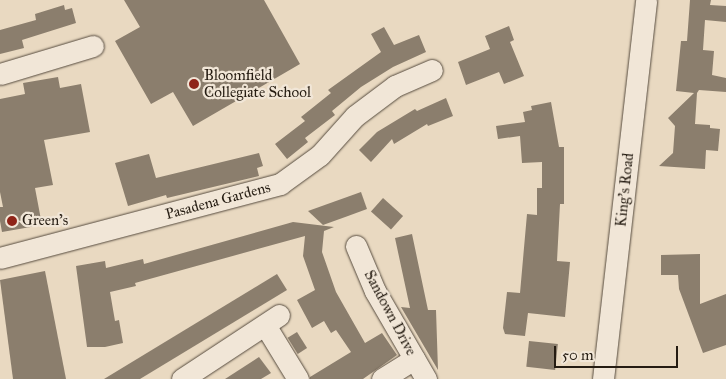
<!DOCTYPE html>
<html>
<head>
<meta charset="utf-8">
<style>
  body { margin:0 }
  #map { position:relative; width:726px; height:379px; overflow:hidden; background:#e9d9c1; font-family:"IM FELL Great Primer",serif }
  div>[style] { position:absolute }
  .building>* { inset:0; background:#8b7e6d; transform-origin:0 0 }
  .roads { filter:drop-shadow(0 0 1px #564b3e) drop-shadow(0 0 1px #564b3e) }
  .minor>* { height:21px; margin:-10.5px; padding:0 10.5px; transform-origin:10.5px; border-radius:10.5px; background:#f1e6d7 }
  .dots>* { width:14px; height:14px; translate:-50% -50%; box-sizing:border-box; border:2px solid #f1e6d7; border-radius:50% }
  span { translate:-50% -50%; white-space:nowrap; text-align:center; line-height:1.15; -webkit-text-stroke:4.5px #f1e6d7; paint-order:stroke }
  .poi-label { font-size:15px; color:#251c12 }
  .left { translate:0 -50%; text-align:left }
  .street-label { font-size:15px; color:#251c12 }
  .scale { position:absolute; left:554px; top:346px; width:124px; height:22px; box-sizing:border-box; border:2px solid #251c12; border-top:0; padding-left:6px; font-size:15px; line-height:18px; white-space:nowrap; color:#251c12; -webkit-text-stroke:4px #f1e6d7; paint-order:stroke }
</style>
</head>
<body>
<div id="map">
  <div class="building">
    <i style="clip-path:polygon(124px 0,264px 0,300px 64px,193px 126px,173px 92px,151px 104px,115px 41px,140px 27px)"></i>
    <i style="clip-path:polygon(690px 0,711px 0,710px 5px,726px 6px,726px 22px,705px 20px,703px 50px,714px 51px,712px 75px,726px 78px,726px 92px,699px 90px,697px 93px,695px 124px,710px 125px,710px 128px,720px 129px,718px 151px,706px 150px,705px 169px,659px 166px,673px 153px,675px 126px,668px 118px,694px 93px,676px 91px,681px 41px,687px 41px)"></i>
    <i style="clip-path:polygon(64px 5px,65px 10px,72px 8px,76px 23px,22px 40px,24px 48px,0 54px,0 30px,36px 20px,35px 14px)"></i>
    <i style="clip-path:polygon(509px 26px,514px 40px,510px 42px,524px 76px,504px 84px,499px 72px,466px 85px,458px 62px,490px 49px,485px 36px)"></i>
    <i style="clip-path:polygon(384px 27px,394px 45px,419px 35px,426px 52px,393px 67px,361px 87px,332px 111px,335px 115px,305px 138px,308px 142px,287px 159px,275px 144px,305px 121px,301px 117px,331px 93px,328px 90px,381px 52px,371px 34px)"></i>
    <i style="clip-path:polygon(58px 77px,60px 88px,81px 84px,90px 132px,44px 140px,53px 185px,35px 188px,42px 225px,2px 232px,0 221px,0 207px,3px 207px,0 192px,0 99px,25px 94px,23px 83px)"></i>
    <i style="clip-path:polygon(446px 98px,453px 116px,428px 126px,427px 124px,394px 144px,392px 139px,371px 162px,359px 150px,377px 132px,415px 109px,417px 111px)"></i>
    <i style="clip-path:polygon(551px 102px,559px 147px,564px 147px,564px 204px,560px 204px,557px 261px,570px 262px,565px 317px,528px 313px,525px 336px,505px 334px,503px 328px,507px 292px,520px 293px,527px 214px,537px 215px,537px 188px,542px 188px,542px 162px,522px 163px,520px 136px,498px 139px,496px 126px,525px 122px,523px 112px,532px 110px,531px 106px)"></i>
    <i style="clip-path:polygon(259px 153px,263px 166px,257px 168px,259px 176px,167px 198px,166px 195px,128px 206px,115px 163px,149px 154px,156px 178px)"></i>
    <i style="clip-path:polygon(361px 192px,367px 209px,348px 216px,323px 225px,308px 211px)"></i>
    <i style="left:383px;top:198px;width:27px;height:18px;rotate:42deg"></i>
    <i style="clip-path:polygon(293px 222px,334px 227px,324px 231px,322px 252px,336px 292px,365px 343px,382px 333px,397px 355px,363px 379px,310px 379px,310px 377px,351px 352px,336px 330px,331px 333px,324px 321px,312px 328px,297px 300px,315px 290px,303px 256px,305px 236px,135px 283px,136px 286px,110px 292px,115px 321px,119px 320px,123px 343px,105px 347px,87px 347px,76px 266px,105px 261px,106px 268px,143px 259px,144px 264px)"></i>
    <i style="clip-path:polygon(412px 234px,428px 310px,436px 310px,438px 370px,401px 307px,410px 308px,395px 238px)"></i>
    <i style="clip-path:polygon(700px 254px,700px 304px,726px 294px,726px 345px,703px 353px,679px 289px,678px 275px,661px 275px,661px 255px)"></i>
    <i style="clip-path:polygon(45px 271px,66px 379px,13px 379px,0 280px)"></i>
    <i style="clip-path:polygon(277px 274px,287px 290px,140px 379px,104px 379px)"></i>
    <i style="left:297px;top:332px;width:19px;height:11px;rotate:58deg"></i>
    <i style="left:529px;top:341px;width:29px;height:26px;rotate:6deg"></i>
    <i style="clip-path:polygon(259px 357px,271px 373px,261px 379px,225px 379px)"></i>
  </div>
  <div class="roads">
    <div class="minor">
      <i style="left:0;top:74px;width:97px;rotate:-16.8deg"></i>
      <i style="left:356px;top:246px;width:49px;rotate:67.1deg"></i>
      <i style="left:375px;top:291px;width:102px;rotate:59.9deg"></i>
      <i style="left:0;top:258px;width:290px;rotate:-14.8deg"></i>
      <i style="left:280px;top:184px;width:49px;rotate:-35.9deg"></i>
      <i style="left:320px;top:155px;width:52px;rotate:-48.1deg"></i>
      <i style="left:355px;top:116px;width:50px;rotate:-36.9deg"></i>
      <i style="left:395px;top:86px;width:40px;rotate:-23.4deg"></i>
      <i style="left:265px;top:325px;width:63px;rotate:58.6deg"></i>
      <i style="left:182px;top:379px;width:116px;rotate:-33.4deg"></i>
      <i style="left:382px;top:379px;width:38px;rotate:-32deg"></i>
      <i style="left:603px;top:379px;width:381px;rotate:-83.5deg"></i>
    </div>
  </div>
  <div class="dots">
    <i style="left:194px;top:84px;background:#8f2418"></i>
    <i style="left:12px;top:221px;background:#8f2418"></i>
  </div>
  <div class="poi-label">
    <span class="left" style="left:204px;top:84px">Bloomfield<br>Collegiate School</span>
    <span class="left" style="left:22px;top:221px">Green's</span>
  </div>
  <div class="street-label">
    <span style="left:625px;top:190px;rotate:-84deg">King's Road</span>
    <span style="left:218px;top:201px;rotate:-15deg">Pasadena Gardens</span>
    <span style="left:390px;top:313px;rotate:62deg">Sandown Drive</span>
  </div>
  <div class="scale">50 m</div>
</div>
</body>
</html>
